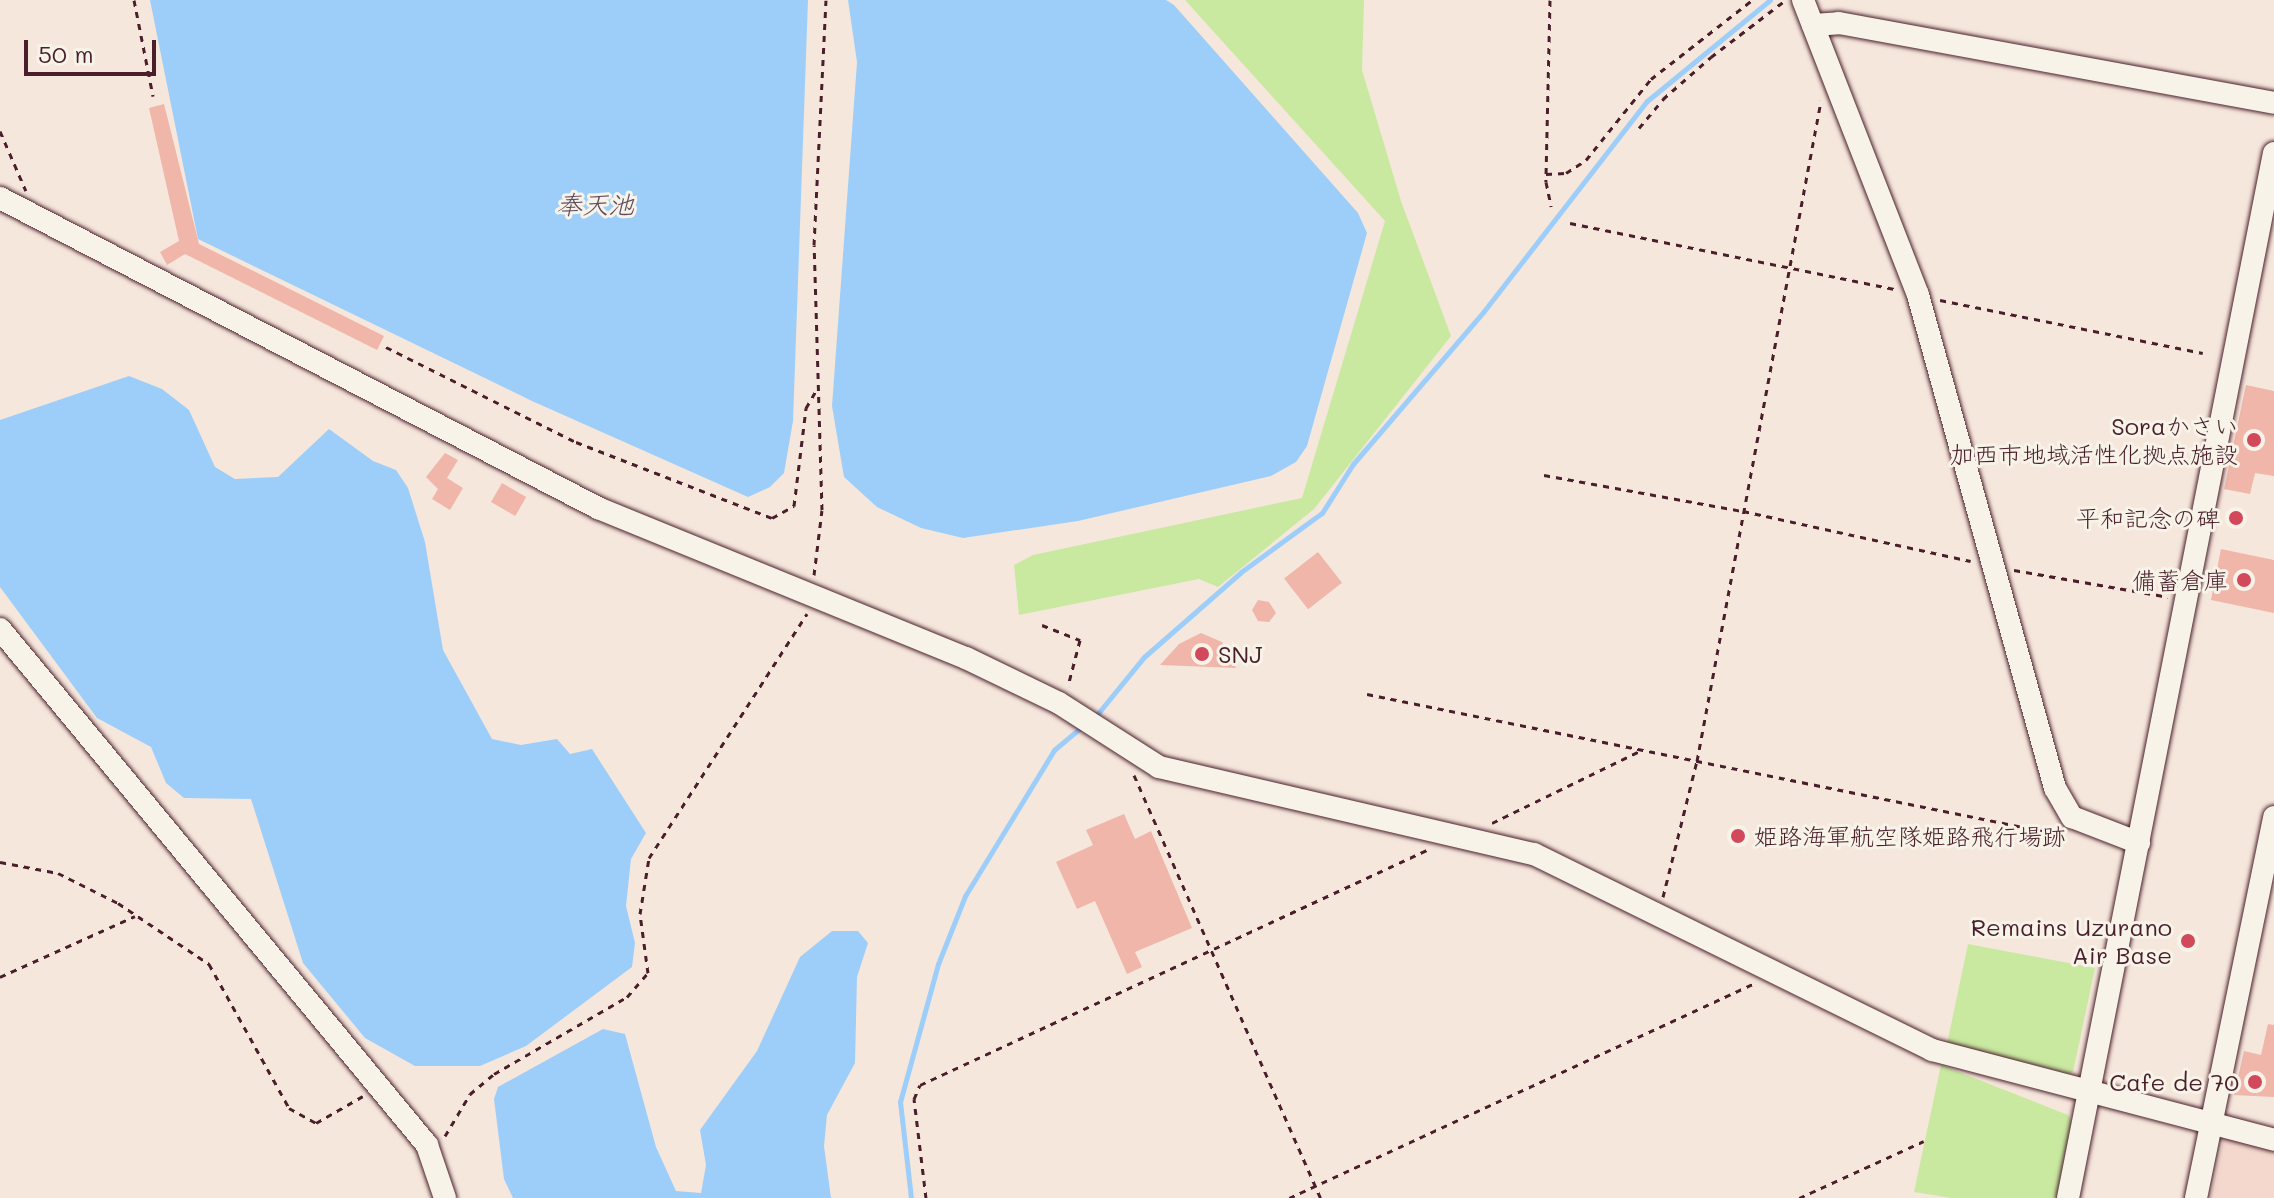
<!DOCTYPE html>
<html>
<head>
<meta charset="utf-8">
<style>
  body { margin:0 }
  #map { position:relative; width:2274px; height:1198px; overflow:hidden; background:#f6e7dc; font-family:Mali,"Klee One",sans-serif }
  div>[style] { position:absolute }
  .built>* { inset:0; background:#f4d8cd }
  .green>* { inset:0; background:#c9e9a1 }
  .water>* { inset:0; background:#9dcef9 }
  .stream>* { height:5px; margin:-2.5px; padding:0 2.5px; transform-origin:2.5px; border-radius:2.5px; background:#9dcef9 }
  .building>* { inset:0; background:#f0b6aa; transform-origin:0 0 }
  .path>* { height:3px; margin-top:-1.5px; transform-origin:0; background:repeating-linear-gradient(90deg,#4a1f2b 0 6px,transparent 0 12px) }
  .roads { filter:drop-shadow(0 0 2px #4a1f2b) drop-shadow(0 0 2px #4a1f2b) }
  .minor>* { height:22px; margin:-11px; padding:0 11px; transform-origin:11px; border-radius:11px; background:#f7f3e8 }
  .dots>* { width:22px; height:22px; translate:-50% -50%; box-sizing:border-box; border:4px solid #f7f3e8; border-radius:50% }
  span { translate:-50% -50%; white-space:nowrap; text-align:center; line-height:1.15; -webkit-text-stroke:6px #f7f3e8; paint-order:stroke }
  .poi-label { font-size:24px; color:#4a1f2b }
  .right { translate:-100% -50%; text-align:right }
  .left { translate:0 -50%; text-align:left }
  .water-label { font-size:26px; color:#5f4b5e; font-style:italic }
  .scale { position:absolute; left:24px; top:40px; width:132px; height:36px; box-sizing:border-box; border:4px solid #4a1f2b; border-top:0; padding-left:10px; font-size:24px; line-height:28px; white-space:nowrap; color:#4a1f2b; -webkit-text-stroke:6px #f7f3e8; paint-order:stroke }
</style>
</head>
<body>
<div id="map">
  <div class="built">
    <i style="clip-path:polygon(2224px 1138px,2274px 1149px,2274px 1198px,2210px 1198px)"></i>
  </div>
  <div class="green">
    <i style="clip-path:polygon(1185px 0,1364px 0,1362px 70px,1401px 201px,1451px 336px,1314px 509px,1218px 587px,1199px 579px,1019px 615px,1014px 565px,1033px 555px,1302px 498px,1385px 221px)"></i>
    <i style="clip-path:polygon(1968px 944px,2095px 968px,2073px 1072px,2057px 1080px,1947px 1044px)"></i>
    <i style="clip-path:polygon(1941px 1065px,2068px 1115px,2076px 1130px,2061px 1198px,1951px 1198px,1914px 1192px)"></i>
  </div>
  <div class="water">
    <i style="clip-path:polygon(150px 0,808px 0,793px 421px,784px 473px,770px 487px,748px 497px,532px 401px,198px 239px)"></i>
    <i style="clip-path:polygon(848px 0,1166px 0,1174px 5px,1358px 213px,1367px 233px,1307px 446px,1296px 462px,1271px 476px,1078px 521px,963px 538px,921px 528px,877px 507px,844px 477px,832px 406px,857px 62px)"></i>
    <i style="clip-path:polygon(129px 376px,162px 389px,189px 410px,215px 467px,235px 479px,278px 477px,329px 429px,373px 461px,396px 470px,408px 488px,425px 542px,443px 650px,492px 739px,521px 745px,557px 739px,570px 754px,592px 749px,646px 833px,631px 859px,626px 906px,635px 943px,632px 967px,526px 1046px,480px 1066px,415px 1066px,365px 1038px,303px 963px,251px 799px,184px 798px,166px 783px,151px 747px,97px 718px,0 587px,0 420px)"></i>
    <i style="clip-path:polygon(832px 931px,858px 931px,868px 943px,857px 977px,855px 1063px,827px 1115px,824px 1146px,831px 1198px,513px 1198px,504px 1179px,494px 1099px,498px 1087px,603px 1029px,625px 1034px,656px 1147px,676px 1191px,701px 1193px,706px 1165px,700px 1130px,757px 1051px,800px 957px)"></i>
  </div>
  <div class="stream">
    <i style="left:1095px;top:717px;width:77px;rotate:-50.8deg"></i>
    <i style="left:1144px;top:657px;width:129px;rotate:-41.2deg"></i>
    <i style="left:1241px;top:572px;width:100px;rotate:-36.1deg"></i>
    <i style="left:1322px;top:513px;width:58px;rotate:-57.7deg"></i>
    <i style="left:1353px;top:464px;width:201px;rotate:-49.4deg"></i>
    <i style="left:1484px;top:311px;width:266px;rotate:-52.2deg"></i>
    <i style="left:1647px;top:101px;width:159px;rotate:-39.4deg"></i>
    <i style="left:911px;top:1198px;width:97px;rotate:-96.5deg"></i>
    <i style="left:900px;top:1102px;width:143px;rotate:-74.6deg"></i>
    <i style="left:938px;top:964px;width:73px;rotate:-68.3deg"></i>
    <i style="left:965px;top:896px;width:171px;rotate:-58.6deg"></i>
    <i style="left:1054px;top:750px;width:39px;rotate:-40deg"></i>
  </div>
  <div class="building">
    <i style="clip-path:polygon(164px 104px,199px 244px,384px 336px,377px 350px,185px 254px,167px 265px,160px 252px,179px 241px,149px 108px)"></i>
    <i style="clip-path:polygon(2246px 385px,2274px 391px,2274px 476px,2255px 473px,2250px 494px,2224px 489px)"></i>
    <i style="clip-path:polygon(445px 453px,458px 460px,447px 478px,463px 488px,450px 510px,432px 499px,438px 489px,426px 477px)"></i>
    <i style="left:502px;top:483px;width:28px;height:22px;rotate:30deg"></i>
    <i style="clip-path:polygon(2221px 549px,2274px 560px,2274px 613px,2211px 600px)"></i>
    <i style="left:1318px;top:552px;width:39px;height:43px;rotate:52deg"></i>
    <i style="clip-path:polygon(1258px 600px,1269px 602px,1276px 613px,1269px 622px,1258px 621px,1252px 610px)"></i>
    <i style="clip-path:polygon(1201px 633px,1222px 642px,1236px 668px,1160px 665px,1179px 644px)"></i>
    <i style="clip-path:polygon(1124px 814px,1135px 839px,1151px 831px,1192px 928px,1135px 952px,1142px 967px,1127px 974px,1095px 901px,1077px 909px,1056px 862px,1093px 845px,1086px 830px)"></i>
    <i style="clip-path:polygon(2268px 1024px,2274px 1025px,2274px 1097px,2234px 1095px,2244px 1051px,2261px 1055px)"></i>
  </div>
  <div class="path">
    <i style="left:134px;top:0;width:98px;rotate:78.8deg"></i>
    <i style="left:1550px;top:0;width:182px;rotate:91.3deg"></i>
    <i style="left:1546px;top:182px;width:25px;rotate:78deg"></i>
    <i style="left:1639px;top:128px;width:38px;rotate:-50deg"></i>
    <i style="left:1663px;top:99px;width:64px;rotate:-41.2deg"></i>
    <i style="left:1711px;top:57px;width:91px;rotate:-37.4deg"></i>
    <i style="left:0;top:131px;width:65px;rotate:66.6deg"></i>
    <i style="left:1546px;top:174px;width:20px;rotate:-3deg"></i>
    <i style="left:1566px;top:173px;width:24px;rotate:-33deg"></i>
    <i style="left:1586px;top:160px;width:104px;rotate:-51.3deg"></i>
    <i style="left:1651px;top:79px;width:128px;rotate:-38deg"></i>
    <i style="left:1570px;top:223px;width:331px;rotate:11.5deg"></i>
    <i style="left:1940px;top:300px;width:268px;rotate:11.4deg"></i>
    <i style="left:386px;top:347px;width:212px;rotate:26.6deg"></i>
    <i style="left:576px;top:442px;width:210px;rotate:21.2deg"></i>
    <i style="left:772px;top:518px;width:25px;rotate:-29deg"></i>
    <i style="left:794px;top:506px;width:99px;rotate:-83deg"></i>
    <i style="left:806px;top:408px;width:24px;rotate:-60deg"></i>
    <i style="left:1544px;top:475px;width:202px;rotate:10.3deg"></i>
    <i style="left:1743px;top:511px;width:233px;rotate:12.4deg"></i>
    <i style="left:2014px;top:570px;width:156px;rotate:9.9deg"></i>
    <i style="left:814px;top:575px;width:65px;rotate:-83deg"></i>
    <i style="left:822px;top:510px;width:265px;rotate:-91.7deg"></i>
    <i style="left:814px;top:245px;width:245px;rotate:-87.2deg"></i>
    <i style="left:1042px;top:625px;width:41px;rotate:21.5deg"></i>
    <i style="left:1080px;top:640px;width:48px;rotate:104.6deg"></i>
    <i style="left:1367px;top:694px;width:699px;rotate:11.47deg"></i>
    <i style="left:2052px;top:833px;width:6px;rotate:-45deg"></i>
    <i style="left:1134px;top:775px;width:462px;rotate:66.2deg"></i>
    <i style="left:1492px;top:823px;width:167px;rotate:-26deg"></i>
    <i style="left:0;top:862px;width:59px;rotate:10.7deg"></i>
    <i style="left:58px;top:873px;width:67px;rotate:26.6deg"></i>
    <i style="left:118px;top:903px;width:110px;rotate:33.8deg"></i>
    <i style="left:209px;top:964px;width:165px;rotate:60.9deg"></i>
    <i style="left:289px;top:1108px;width:31px;rotate:29deg"></i>
    <i style="left:316px;top:1123px;width:54px;rotate:-29.9deg"></i>
    <i style="left:1663px;top:897px;width:140px;rotate:-76deg"></i>
    <i style="left:1697px;top:761px;width:672px;rotate:-79.36deg"></i>
    <i style="left:0;top:977px;width:148px;rotate:-24.3deg"></i>
    <i style="left:445px;top:1136px;width:49px;rotate:-59.2deg"></i>
    <i style="left:470px;top:1094px;width:31px;rotate:-40deg"></i>
    <i style="left:494px;top:1074px;width:154px;rotate:-30.1deg"></i>
    <i style="left:627px;top:997px;width:32px;rotate:-49deg"></i>
    <i style="left:648px;top:973px;width:60px;rotate:-97.7deg"></i>
    <i style="left:640px;top:914px;width:57px;rotate:-80.9deg"></i>
    <i style="left:649px;top:858px;width:291px;rotate:-57.1deg"></i>
    <i style="left:926px;top:1198px;width:100px;rotate:-96.9deg"></i>
    <i style="left:914px;top:1099px;width:15px;rotate:-67deg"></i>
    <i style="left:920px;top:1085px;width:559px;rotate:-24.87deg"></i>
    <i style="left:1289px;top:1198px;width:511px;rotate:-24.76deg"></i>
    <i style="left:1799px;top:1198px;width:137px;rotate:-24.5deg"></i>
  </div>
  <div class="roads">
    <div class="minor">
      <i style="left:1803px;top:0;width:317px;rotate:68.7deg"></i>
      <i style="left:1918px;top:295px;width:512px;rotate:74.47deg"></i>
      <i style="left:2055px;top:788px;width:34px;rotate:60deg"></i>
      <i style="left:2072px;top:817px;width:72px;rotate:21.2deg"></i>
      <i style="left:1813px;top:25px;width:26px;rotate:-4deg"></i>
      <i style="left:1839px;top:23px;width:442px;rotate:10.4deg"></i>
      <i style="left:0;top:198px;width:674px;rotate:27.4deg"></i>
      <i style="left:598px;top:508px;width:397px;rotate:22.2deg"></i>
      <i style="left:966px;top:658px;width:103px;rotate:25.8deg"></i>
      <i style="left:1059px;top:703px;width:119px;rotate:32.6deg"></i>
      <i style="left:1159px;top:767px;width:385px;rotate:13.1deg"></i>
      <i style="left:1534px;top:854px;width:444px;rotate:26.2deg"></i>
      <i style="left:1932px;top:1050px;width:354px;rotate:14.7deg"></i>
      <i style="left:0;top:629px;width:670px;rotate:50.39deg"></i>
      <i style="left:427px;top:1145px;width:56px;rotate:71.2deg"></i>
      <i style="left:2068px;top:1198px;width:1065px;rotate:-78.85deg"></i>
      <i style="left:2196px;top:1198px;width:389px;rotate:-78.4deg"></i>
    </div>
  </div>
  <div class="dots">
    <i style="left:2254px;top:440px;background:#d1495b"></i>
    <i style="left:2236px;top:518px;background:#d1495b"></i>
    <i style="left:2244px;top:580px;background:#d1495b"></i>
    <i style="left:1202px;top:654px;background:#d1495b"></i>
    <i style="left:1738px;top:836px;background:#d1495b"></i>
    <i style="left:2188px;top:941px;background:#d1495b"></i>
    <i style="left:2255px;top:1082px;background:#d1495b"></i>
  </div>
  <div class="poi-label">
    <span class="right" style="left:2238px;top:440px">Soraかさい<br>加西市地域活性化拠点施設</span>
    <span class="right" style="left:2220px;top:518px">平和記念の碑</span>
    <span class="right" style="left:2228px;top:580px">備蓄倉庫</span>
    <span class="left" style="left:1218px;top:654px">SNJ</span>
    <span class="left" style="left:1754px;top:836px">姫路海軍航空隊姫路飛行場跡</span>
    <span class="right" style="left:2172px;top:941px">Remains Uzurano<br>Air Base</span>
    <span class="right" style="left:2239px;top:1082px">Cafe de 70</span>
  </div>
  <div class="water-label">
    <span style="left:595px;top:205px">奉天池</span>
  </div>
  <div class="scale">50 m</div>
</div>
</body>
</html>
